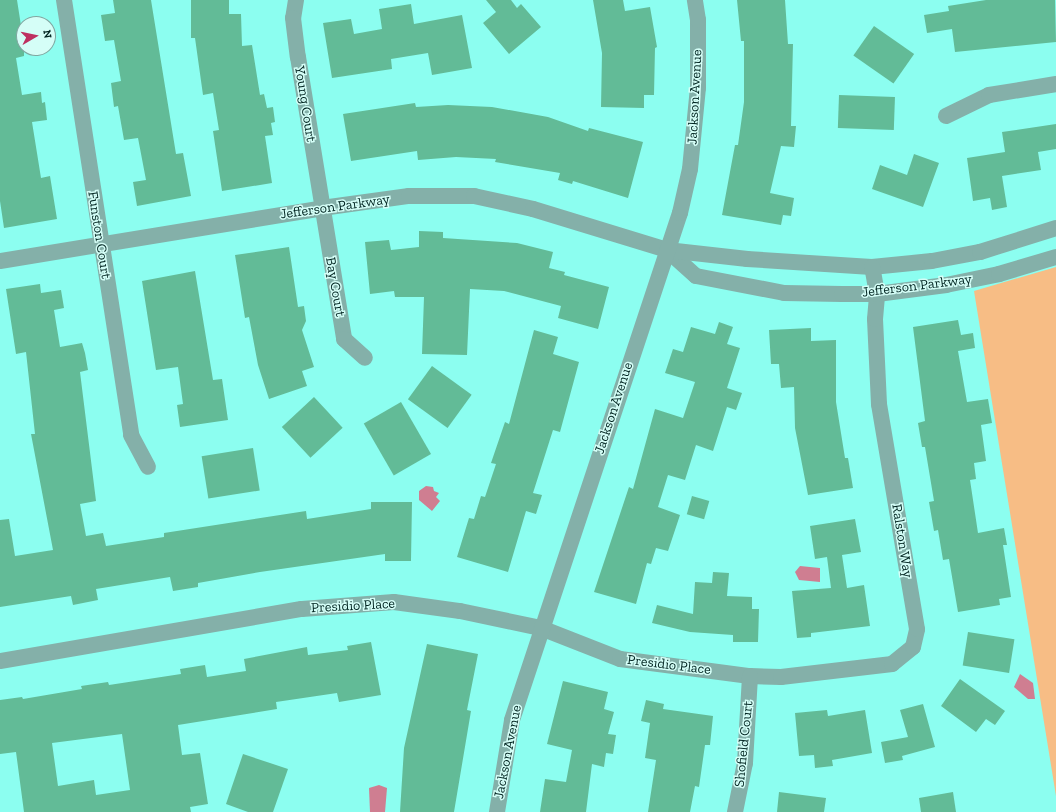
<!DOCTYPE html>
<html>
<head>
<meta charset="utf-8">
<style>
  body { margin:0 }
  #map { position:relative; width:1056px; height:812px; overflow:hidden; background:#8cfef0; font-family:"Zilla Slab",serif }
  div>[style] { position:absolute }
  .green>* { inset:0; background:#f7bd85 }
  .water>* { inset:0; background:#cf7e91 }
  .building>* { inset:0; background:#62bb97; transform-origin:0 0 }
  .minor>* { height:16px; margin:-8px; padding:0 8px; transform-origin:8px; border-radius:8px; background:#84b0a9 }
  span { translate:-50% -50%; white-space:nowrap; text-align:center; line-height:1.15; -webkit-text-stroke:3px #d5fef7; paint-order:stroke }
  .street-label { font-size:14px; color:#002420 }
  .north { position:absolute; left:16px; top:16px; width:40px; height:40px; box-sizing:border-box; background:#d5fef7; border:1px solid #80a7a1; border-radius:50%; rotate:81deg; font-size:11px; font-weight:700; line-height:16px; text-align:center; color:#002420 }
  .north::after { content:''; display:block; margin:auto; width:14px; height:18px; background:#be3161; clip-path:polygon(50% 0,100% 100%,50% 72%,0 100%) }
</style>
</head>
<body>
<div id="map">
  <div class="green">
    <i style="clip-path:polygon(1056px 267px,1056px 796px,974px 291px)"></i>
  </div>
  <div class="water">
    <i style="clip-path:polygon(426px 486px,433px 487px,434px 491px,439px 493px,436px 497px,440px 501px,432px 511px,419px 500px,419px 491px)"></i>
    <i style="clip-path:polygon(800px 566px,820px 568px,820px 582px,799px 580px,795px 572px)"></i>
    <i style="clip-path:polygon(1020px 674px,1033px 683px,1035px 699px,1028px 699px,1014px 687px)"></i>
    <i style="clip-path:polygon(379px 785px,387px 788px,385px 812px,370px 812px,369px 788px)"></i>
  </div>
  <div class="building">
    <i style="clip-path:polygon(0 0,17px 0,22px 32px,24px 31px,24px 56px,16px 58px,22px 95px,41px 92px,42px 103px,45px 102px,47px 120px,32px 122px,41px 178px,50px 176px,57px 219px,4px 228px,0 201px)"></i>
    <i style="clip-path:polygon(113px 0,151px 0,176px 154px,183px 153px,191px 196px,137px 206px,133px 182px,146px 180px,138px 138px,124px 140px,118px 106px,114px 107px,111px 83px,121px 81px,114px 40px,105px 41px,101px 15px,115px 13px)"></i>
    <i style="clip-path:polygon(191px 0,229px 0,229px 14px,241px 14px,242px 46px,252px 45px,260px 95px,264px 94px,267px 108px,273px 107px,275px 122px,271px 123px,273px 135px,265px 136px,272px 183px,222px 191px,213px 131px,219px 130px,213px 93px,203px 95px,195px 38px,191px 38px)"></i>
    <i style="clip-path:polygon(486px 0,511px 0,517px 8px,521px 4px,541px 27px,509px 54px,483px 23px,496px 12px)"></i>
    <i style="clip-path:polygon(593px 0,623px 0,625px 11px,650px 7px,657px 47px,655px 48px,654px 95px,644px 95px,644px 108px,601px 107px,602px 53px)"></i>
    <i style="clip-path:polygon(737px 0,785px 0,788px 44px,793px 44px,791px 126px,796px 126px,794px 147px,781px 146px,770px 193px,794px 198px,791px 216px,783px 215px,781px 225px,722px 215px,735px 145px,738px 145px,744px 102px,744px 41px,741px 41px)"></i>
    <i style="clip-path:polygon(986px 0,1055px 0,1056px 42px,955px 52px,952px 29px,927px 33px,924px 15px,949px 11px,948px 6px)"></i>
    <i style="clip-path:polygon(411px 4px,414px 24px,462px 15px,472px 68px,432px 75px,428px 53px,391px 59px,392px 69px,332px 78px,323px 23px,351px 19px,354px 34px,382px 29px,379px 9px)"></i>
    <i style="left:874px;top:26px;width:49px;height:36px;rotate:35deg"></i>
    <i style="left:839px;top:95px;width:56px;height:33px;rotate:2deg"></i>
    <i style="clip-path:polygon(415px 103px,416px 107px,448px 105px,492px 107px,548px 117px,588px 131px,589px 128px,643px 142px,628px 198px,573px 181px,572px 184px,558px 180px,560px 173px,495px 162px,496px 159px,456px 157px,418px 160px,417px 151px,351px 161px,343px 114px)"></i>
    <i style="clip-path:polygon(1056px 124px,1056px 149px,1038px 152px,1041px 170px,1002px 176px,1007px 207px,992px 210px,990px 198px,973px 201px,967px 158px,1005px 152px,1002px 132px)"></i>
    <i style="clip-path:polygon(914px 154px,939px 163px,923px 207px,872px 189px,880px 165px,907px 175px)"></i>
    <i style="clip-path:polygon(419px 231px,443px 232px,443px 238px,517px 243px,553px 252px,549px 268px,565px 272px,564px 275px,609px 287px,598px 329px,558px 318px,561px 306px,504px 291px,470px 289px,467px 355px,422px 354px,424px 297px,395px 297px,394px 291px,370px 294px,365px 242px,389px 240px,391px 250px,419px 247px)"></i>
    <i style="clip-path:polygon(289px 247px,298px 307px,304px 306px,306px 321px,302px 330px,314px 367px,302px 371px,307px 386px,269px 399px,258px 365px,249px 317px,245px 318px,235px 255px)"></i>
    <i style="clip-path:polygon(195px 271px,213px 380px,222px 379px,228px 420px,180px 427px,177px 405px,183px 404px,178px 367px,156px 370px,142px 281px)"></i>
    <i style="clip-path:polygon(40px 284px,41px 293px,61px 290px,64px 308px,54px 310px,60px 347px,82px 343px,85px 353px,88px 370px,80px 372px,96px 501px,80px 504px,86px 536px,103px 533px,106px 546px,164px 537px,164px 533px,306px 511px,307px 519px,371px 509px,371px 502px,412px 502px,411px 561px,385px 561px,385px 554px,260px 572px,198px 583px,198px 587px,173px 591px,170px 577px,96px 589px,98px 600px,73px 605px,71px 596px,0 607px,0 520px,9px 519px,15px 556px,53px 550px,31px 434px,35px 434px,26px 352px,16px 354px,6px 289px)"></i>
    <i style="clip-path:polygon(958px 320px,961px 335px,973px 333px,975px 348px,958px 351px,967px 402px,988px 399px,992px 423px,981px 425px,986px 461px,974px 463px,976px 479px,970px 480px,978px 533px,1004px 528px,1007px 545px,1003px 545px,1011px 597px,999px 599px,1000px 605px,958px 612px,949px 559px,943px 560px,938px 530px,934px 531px,929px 502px,934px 501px,925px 447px,922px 447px,918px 423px,925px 421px,913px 327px)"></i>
    <i style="clip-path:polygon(719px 322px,733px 327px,727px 344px,740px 348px,727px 388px,742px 393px,736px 410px,727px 407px,713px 451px,696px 445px,685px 480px,668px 475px,658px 507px,680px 515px,668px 551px,656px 548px,651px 564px,647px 563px,636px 604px,594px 592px,629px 487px,633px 489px,655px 409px,683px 418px,695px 382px,665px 373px,673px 349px,683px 352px,691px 327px,715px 334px)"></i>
    <i style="clip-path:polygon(811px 328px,811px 341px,836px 340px,836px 402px,845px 458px,848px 458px,853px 488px,808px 495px,795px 428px,794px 387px,781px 388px,779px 364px,771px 364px,769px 330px)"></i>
    <i style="clip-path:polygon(534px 330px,558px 337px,553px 354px,579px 362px,560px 432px,553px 430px,533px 493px,542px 495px,536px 514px,526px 511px,508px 572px,457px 557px,469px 518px,474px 519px,481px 496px,485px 497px,496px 464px,491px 463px,505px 422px,509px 424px)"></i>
    <i style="left:432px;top:366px;width:49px;height:41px;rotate:36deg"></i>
    <i style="left:314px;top:397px;width:42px;height:44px;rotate:47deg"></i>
    <i style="left:401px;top:402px;width:60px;height:43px;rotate:60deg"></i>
    <i style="left:253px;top:448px;width:43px;height:52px;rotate:81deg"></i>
    <i style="left:692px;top:496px;width:18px;height:19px;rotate:16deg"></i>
    <i style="clip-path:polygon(855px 519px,861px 552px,842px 555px,847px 588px,864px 585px,870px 626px,811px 633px,811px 637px,797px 638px,792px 591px,831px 588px,827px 557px,815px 559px,810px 526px)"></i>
    <i style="clip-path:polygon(713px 572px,729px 573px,727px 596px,752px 597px,752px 609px,759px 609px,758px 642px,733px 642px,733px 635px,690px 632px,652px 623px,657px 605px,693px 614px,695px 582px,712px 583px)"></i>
    <i style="left:968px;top:632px;width:47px;height:34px;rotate:9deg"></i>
    <i style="clip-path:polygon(evenodd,371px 642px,381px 695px,339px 702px,337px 693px,276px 702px,277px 709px,178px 725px,182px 755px,200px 753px,208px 804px,190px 807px,191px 812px,24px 812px,16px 752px,0 754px,0 700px,22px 697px,23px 699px,82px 689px,81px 686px,108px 682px,109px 685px,181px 674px,180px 669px,205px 665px,207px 677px,246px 671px,244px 659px,307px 647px,308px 655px,348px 650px,347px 646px,371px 642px,122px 734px,130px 790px,96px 795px,94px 780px,58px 786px,52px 743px,122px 734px)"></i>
    <i style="clip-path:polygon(427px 644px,478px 654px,467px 710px,471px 711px,454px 812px,400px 812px,404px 748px)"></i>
    <i style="clip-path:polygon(960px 679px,1005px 711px,995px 725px,986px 719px,976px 732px,941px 706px)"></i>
    <i style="clip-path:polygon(563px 681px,608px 692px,604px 709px,614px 712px,608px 734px,616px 735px,613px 754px,606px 753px,604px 767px,592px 764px,586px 812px,540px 812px,545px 779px,566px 782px,572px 750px,547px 744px)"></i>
    <i style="clip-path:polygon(646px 700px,664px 704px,663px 709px,713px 716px,710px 745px,705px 745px,699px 787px,695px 786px,690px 812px,648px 812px,656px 760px,645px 758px,650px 723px,641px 721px)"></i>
    <i style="clip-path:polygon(923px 704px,935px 747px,902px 756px,903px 760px,885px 763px,881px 742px,908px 737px,900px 710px)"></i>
    <i style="clip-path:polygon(827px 710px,828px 716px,865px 710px,872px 753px,832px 760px,833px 766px,815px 768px,814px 755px,799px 756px,795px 713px)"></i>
    <i style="clip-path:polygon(243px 754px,288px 769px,273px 812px,248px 812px,226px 804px)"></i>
    <i style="clip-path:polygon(779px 792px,826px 798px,824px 812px,777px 812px)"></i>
    <i style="clip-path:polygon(953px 792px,956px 812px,921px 812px,919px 798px)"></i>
  </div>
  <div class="minor">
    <i style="left:64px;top:0;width:440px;rotate:81.2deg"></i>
    <i style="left:131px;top:435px;width:36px;rotate:62deg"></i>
    <i style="left:296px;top:0;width:18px;rotate:99deg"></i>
    <i style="left:293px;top:18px;width:39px;rotate:83deg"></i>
    <i style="left:298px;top:57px;width:286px;rotate:80.7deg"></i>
    <i style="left:344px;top:339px;width:28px;rotate:42deg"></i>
    <i style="left:946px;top:116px;width:48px;rotate:-26deg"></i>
    <i style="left:989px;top:95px;width:68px;rotate:-9.3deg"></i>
    <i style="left:667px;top:250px;width:39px;rotate:42deg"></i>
    <i style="left:696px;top:276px;width:90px;rotate:10.9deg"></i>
    <i style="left:784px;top:293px;width:58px;rotate:1deg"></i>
    <i style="left:842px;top:294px;width:35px"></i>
    <i style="left:877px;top:294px;width:70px;rotate:-7.4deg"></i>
    <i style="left:946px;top:285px;width:54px;rotate:-11.7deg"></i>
    <i style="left:999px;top:274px;width:59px;rotate:-16.6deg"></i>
    <i style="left:0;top:261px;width:326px;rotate:-9.3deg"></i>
    <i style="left:322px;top:208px;width:88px;rotate:-7.9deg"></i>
    <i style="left:409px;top:196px;width:65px"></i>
    <i style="left:474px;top:196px;width:60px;rotate:12.4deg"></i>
    <i style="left:533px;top:209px;width:140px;rotate:17deg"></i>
    <i style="left:667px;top:250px;width:81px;rotate:6.4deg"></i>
    <i style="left:747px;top:259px;width:125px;rotate:3.7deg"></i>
    <i style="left:872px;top:267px;width:60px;rotate:-5.7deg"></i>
    <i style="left:932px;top:261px;width:49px;rotate:-10.6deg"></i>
    <i style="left:980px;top:252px;width:80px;rotate:-17.5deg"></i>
    <i style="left:0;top:661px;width:306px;rotate:-9.8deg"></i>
    <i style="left:302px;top:609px;width:92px;rotate:-4.4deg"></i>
    <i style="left:394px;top:602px;width:67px;rotate:7.8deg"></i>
    <i style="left:460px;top:611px;width:83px;rotate:11.9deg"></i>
    <i style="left:541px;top:628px;width:85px;rotate:21.4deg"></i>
    <i style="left:620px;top:659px;width:131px;rotate:7.5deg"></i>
    <i style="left:750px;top:676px;width:31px;rotate:2deg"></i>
    <i style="left:781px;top:677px;width:112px;rotate:-6.7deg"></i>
    <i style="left:892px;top:664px;width:27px;rotate:-39deg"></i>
    <i style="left:913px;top:647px;width:18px;rotate:-77deg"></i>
    <i style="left:917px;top:629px;width:228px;rotate:-99.6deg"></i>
    <i style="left:879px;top:404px;width:85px;rotate:-92.7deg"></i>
    <i style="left:875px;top:319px;width:25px;rotate:-85deg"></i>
    <i style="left:877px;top:294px;width:27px;rotate:-100deg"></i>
    <i style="left:497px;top:812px;width:93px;rotate:-80.7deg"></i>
    <i style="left:512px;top:720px;width:534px;rotate:-71.67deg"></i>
    <i style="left:680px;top:213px;width:45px;rotate:-77.2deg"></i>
    <i style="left:690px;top:169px;width:81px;rotate:-84.4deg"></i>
    <i style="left:698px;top:88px;width:68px;rotate:-90deg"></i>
    <i style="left:698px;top:20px;width:20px;rotate:-99deg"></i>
    <i style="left:735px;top:812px;width:50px;rotate:-78.5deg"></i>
    <i style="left:745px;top:763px;width:87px;rotate:-86.7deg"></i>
  </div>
  <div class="street-label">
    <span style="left:695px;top:97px;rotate:-87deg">Jackson Avenue</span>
    <span style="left:305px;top:104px;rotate:81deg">Young Court</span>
    <span style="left:335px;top:207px;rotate:-8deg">Jefferson Parkway</span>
    <span style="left:99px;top:235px;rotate:81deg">Funston Court</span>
    <span style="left:917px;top:286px;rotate:-7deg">Jefferson Parkway</span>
    <span style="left:335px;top:287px;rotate:80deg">Bay Court</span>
    <span style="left:614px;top:408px;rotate:-72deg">Jackson Avenue</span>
    <span style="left:902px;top:541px;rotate:81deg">Ralston Way</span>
    <span style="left:353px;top:606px;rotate:-3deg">Presidio Place</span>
    <span style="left:669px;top:665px;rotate:7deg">Presidio Place</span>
    <span style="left:744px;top:744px;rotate:-84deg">Shofield Court</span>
    <span style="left:508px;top:752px;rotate:-79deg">Jackson Avenue</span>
  </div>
  <div class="north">N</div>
</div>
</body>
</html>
